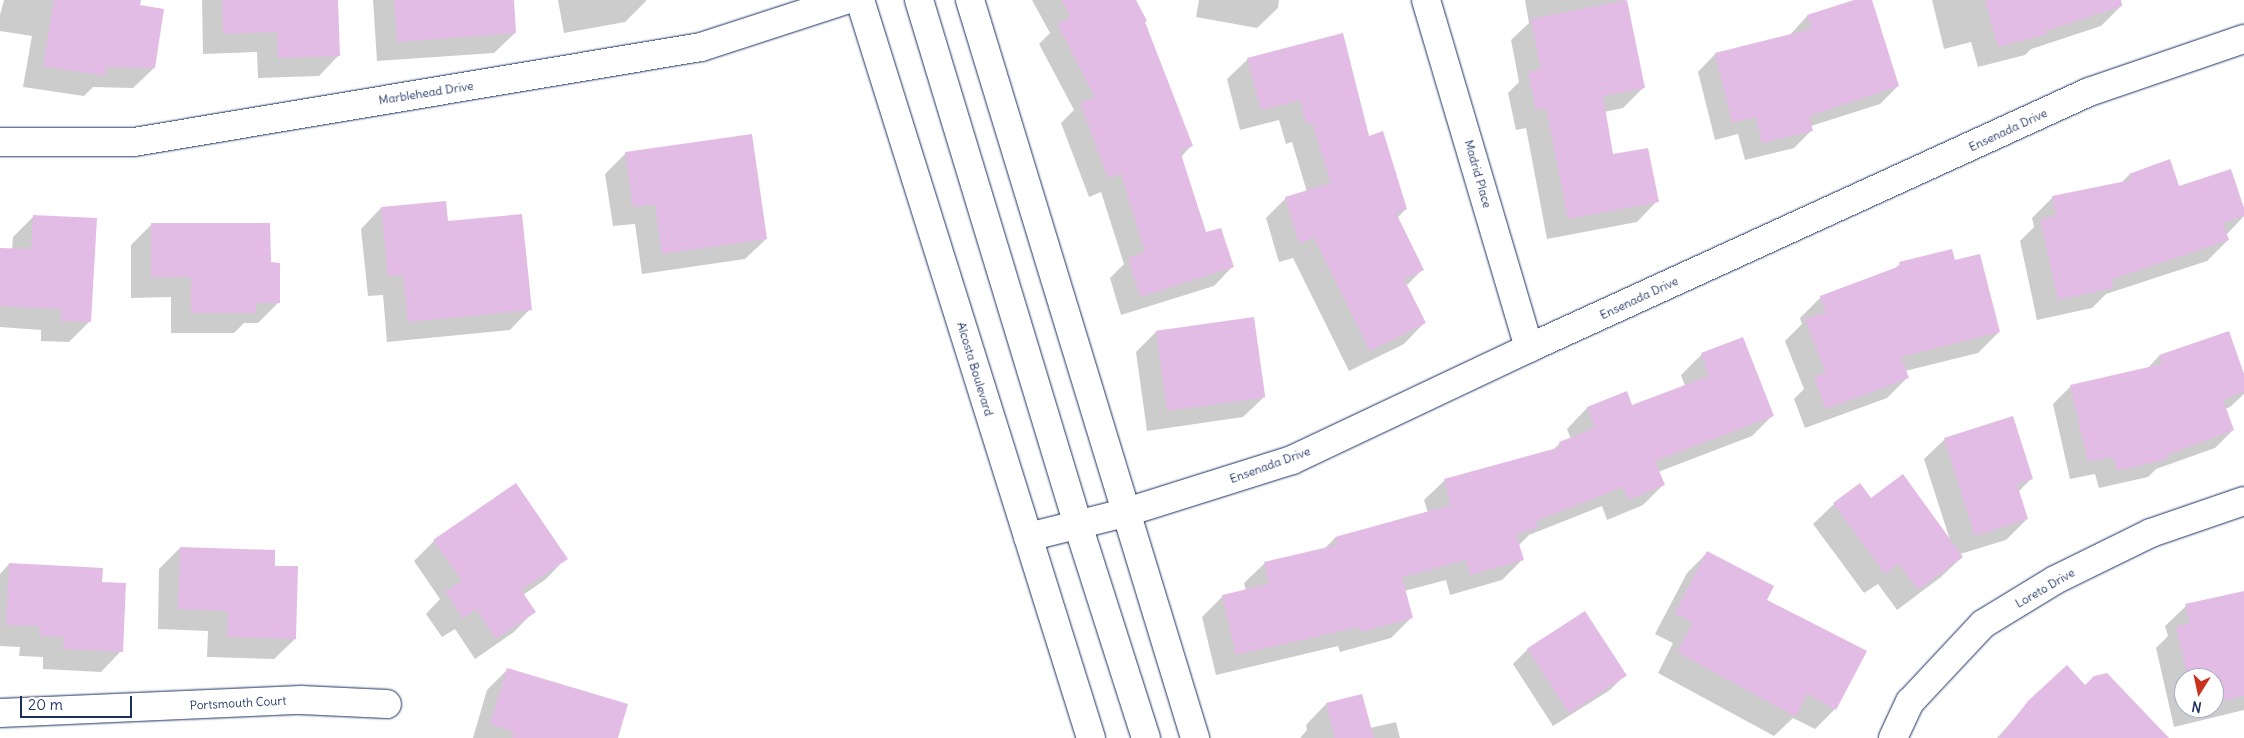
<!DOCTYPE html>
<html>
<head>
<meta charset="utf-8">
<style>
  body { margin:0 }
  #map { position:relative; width:2244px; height:738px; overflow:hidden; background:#fff; font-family:Delius,sans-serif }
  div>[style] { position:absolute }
  .shadow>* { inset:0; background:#0003 }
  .building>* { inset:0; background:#e3bce5; transform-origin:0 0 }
  .roads { filter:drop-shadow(0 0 1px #1b2f5e) drop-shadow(0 0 1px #1b2f5e) }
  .street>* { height:28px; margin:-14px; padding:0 14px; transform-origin:14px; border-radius:14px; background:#fff }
  .secondary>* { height:28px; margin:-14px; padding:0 14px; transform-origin:14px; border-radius:14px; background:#fff }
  span { translate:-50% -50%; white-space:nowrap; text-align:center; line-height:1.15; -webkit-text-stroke:4px #fff; paint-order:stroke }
  .street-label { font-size:12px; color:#1b2f5e }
  .north { position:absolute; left:2174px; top:668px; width:50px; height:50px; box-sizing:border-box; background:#fff; border:1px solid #a4acbf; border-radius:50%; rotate:190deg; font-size:14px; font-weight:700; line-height:20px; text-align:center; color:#1b2f5e }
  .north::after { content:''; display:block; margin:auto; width:18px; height:22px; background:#c8321e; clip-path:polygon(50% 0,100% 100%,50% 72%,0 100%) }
  .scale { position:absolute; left:20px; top:696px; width:112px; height:22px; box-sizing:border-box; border:2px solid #1b2f5e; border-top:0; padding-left:6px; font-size:15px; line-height:18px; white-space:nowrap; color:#1b2f5e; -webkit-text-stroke:4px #fff; paint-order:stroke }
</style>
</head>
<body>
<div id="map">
  <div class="shadow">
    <i style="clip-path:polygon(4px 0,136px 0,154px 68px,133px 88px,93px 87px,84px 96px,23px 87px,32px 36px,0 31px,0 15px)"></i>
    <i style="clip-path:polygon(202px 0,337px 0,339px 55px,319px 76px,258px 78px,257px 52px,203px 54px)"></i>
    <i style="clip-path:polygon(373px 0,513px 0,515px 33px,494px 53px,377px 61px)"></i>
    <i style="clip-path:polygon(558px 0,646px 0,646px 1px,625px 22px,564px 33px)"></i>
    <i style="clip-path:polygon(1032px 0,1135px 0,1192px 145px,1181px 157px,1206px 233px,1233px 266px,1214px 286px,1121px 315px,1110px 278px,1124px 264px,1101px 192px,1089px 197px,1061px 123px,1074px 110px,1039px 44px,1050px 33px)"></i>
    <i style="clip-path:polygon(1199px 0,1279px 0,1278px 8px,1257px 28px,1196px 17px)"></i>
    <i style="clip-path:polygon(1525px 0,1625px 0,1644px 87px,1623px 108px,1604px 112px,1612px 156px,1657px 201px,1637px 222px,1547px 239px,1526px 128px,1516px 130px,1508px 93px,1519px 82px,1511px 40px,1529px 23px)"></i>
    <i style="clip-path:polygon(1858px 0,1870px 0,1898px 86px,1880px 104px,1811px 126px,1812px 130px,1794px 148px,1745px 160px,1738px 134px,1715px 140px,1698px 72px,1715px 54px,1790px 35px,1807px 16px)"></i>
    <i style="clip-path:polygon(1932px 0,2120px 0,2122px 5px,2101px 26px,2031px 49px,2025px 55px,1978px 67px,1971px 42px,1944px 49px)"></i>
    <i style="clip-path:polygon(1248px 59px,1368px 137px,1406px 209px,1397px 218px,1423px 269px,1406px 286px,1424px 323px,1404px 344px,1349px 371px,1293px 258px,1279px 262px,1266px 218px,1286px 198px,1307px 192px,1292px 142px,1286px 144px,1279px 120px,1240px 130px,1227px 79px)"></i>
    <i style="clip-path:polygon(626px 153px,766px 239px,745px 259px,642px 274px,635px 224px,613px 226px,605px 174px)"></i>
    <i style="clip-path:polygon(2129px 175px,2179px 188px,2244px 212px,2244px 216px,2226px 235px,2228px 240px,2207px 261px,2106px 294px,2092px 308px,2037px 320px,2020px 241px,2034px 227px,2032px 218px,2052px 198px,2121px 183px)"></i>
    <i style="clip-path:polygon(381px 208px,447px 222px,530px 309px,510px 330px,387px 342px,383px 295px,368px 296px,361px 229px)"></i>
    <i style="clip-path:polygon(34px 216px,89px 322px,69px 342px,41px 341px,41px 330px,0 327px,0 249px,12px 250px,13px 237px)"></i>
    <i style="clip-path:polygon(151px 225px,269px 264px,278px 303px,258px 323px,244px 323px,234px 333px,171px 333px,171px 297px,131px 298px,131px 245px)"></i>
    <i style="clip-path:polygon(1954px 262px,1999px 332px,1978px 353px,1905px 371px,1907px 378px,1887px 398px,1805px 428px,1794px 399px,1804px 389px,1785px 341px,1802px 324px,1800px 318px,1821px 297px,1893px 270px,1900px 264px)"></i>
    <i style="clip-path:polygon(1156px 332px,1264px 397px,1243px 417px,1147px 431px,1136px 352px)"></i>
    <i style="clip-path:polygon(2228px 332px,2244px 377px,2244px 394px,2230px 407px,2225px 409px,2233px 430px,2215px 448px,2156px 469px,2148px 477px,2099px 488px,2095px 474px,2070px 479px,2053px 404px,2071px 386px,2147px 369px,2159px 356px)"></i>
    <i style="clip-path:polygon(1743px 339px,1772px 416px,1752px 436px,1658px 472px,1663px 485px,1643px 505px,1607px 520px,1602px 506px,1529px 535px,1518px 546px,1522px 560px,1502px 580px,1450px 595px,1446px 580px,1404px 591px,1412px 617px,1391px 638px,1340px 652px,1338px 646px,1216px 675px,1202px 617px,1223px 596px,1246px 591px,1244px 583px,1265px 563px,1324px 549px,1335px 538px,1428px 513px,1424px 500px,1445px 480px,1553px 450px,1560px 443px,1571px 439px,1567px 429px,1587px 408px,1626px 392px,1632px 406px,1685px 386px,1681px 375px,1701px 355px)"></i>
    <i style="clip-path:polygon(1945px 439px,2031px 479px,2018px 492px,2027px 519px,2006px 540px,1960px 554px,1962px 557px,1941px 577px,1897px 610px,1878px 584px,1864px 593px,1813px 524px,1834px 504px,1870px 500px,1950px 540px,1924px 459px)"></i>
    <i style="clip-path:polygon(434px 541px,566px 558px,546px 579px,523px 595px,534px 611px,514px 632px,475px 659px,455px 629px,442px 637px,426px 614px,440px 599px,414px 561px)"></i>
    <i style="clip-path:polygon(180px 548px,273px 567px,295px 639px,274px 659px,207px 657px,208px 631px,158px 629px,159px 569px)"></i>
    <i style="clip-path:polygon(1708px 552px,1765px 600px,1835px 709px,1815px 729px,1793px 718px,1774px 736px,1658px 673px,1673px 643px,1655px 634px,1687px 573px)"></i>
    <i style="clip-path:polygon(9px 564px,101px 583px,121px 651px,101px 672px,43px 669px,43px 657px,19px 656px,20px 647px,0 646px,0 574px)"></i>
    <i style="clip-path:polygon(evenodd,2244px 592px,2244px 710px,2174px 727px,2156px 648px,2168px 636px,2165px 626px,2186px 606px,2244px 592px,2184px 678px,2214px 678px,2214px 708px,2184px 708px,2184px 678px)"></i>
    <i style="clip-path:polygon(1585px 613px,1625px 675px,1610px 690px,1553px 726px,1513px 664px,1528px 649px)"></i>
    <i style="clip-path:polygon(508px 669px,617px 738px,473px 738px,487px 690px)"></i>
    <i style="clip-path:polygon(2085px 687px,2140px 738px,1997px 738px,2029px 702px)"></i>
    <i style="clip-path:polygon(1361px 695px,1370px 728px,1396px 722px,1400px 738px,1300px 738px,1307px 730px,1306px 725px,1326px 704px)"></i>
  </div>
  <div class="building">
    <i style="clip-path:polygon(54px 0,141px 0,140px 5px,164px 9px,155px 68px,106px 67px,105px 76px,43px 66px)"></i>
    <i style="clip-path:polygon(222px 0,338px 0,340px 56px,278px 58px,277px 32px,223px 34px)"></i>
    <i style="clip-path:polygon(394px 0,514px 0,516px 33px,397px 42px)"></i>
    <i style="clip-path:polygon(1061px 0,1136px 0,1147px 21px,1145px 22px,1193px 146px,1180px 151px,1206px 232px,1221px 228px,1234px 267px,1140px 297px,1128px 258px,1145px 252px,1121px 174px,1108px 178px,1080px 103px,1095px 97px,1057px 24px,1071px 17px)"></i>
    <i style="clip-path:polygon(1627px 0,1645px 88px,1603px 96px,1613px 154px,1648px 148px,1659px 202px,1568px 219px,1546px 108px,1536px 110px,1528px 72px,1541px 69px,1531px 19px)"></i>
    <i style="clip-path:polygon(1854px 0,1872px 0,1899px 86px,1809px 116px,1813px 131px,1762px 143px,1756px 117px,1732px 123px,1715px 53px,1811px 29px,1807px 15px)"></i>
    <i style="clip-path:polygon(1985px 0,2121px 0,2122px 6px,2046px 31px,2047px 34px,1998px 47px)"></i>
    <i style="clip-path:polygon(1343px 33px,1369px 136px,1383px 131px,1407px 209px,1396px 213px,1424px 270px,1404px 279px,1426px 323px,1370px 351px,1314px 238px,1299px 243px,1285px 197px,1331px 183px,1312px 123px,1306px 124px,1300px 100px,1261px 110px,1247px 58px)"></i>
    <i style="clip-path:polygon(752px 134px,767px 239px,662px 254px,655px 204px,633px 207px,625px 152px)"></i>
    <i style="clip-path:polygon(2170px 159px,2179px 186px,2231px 169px,2244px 208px,2244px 216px,2223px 223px,2229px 240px,2112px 279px,2113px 288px,2058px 300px,2040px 219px,2056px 216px,2052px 196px,2131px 180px,2129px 174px)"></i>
    <i style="clip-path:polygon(446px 201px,448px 221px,522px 214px,532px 310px,408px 322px,403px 275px,388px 276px,381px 207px)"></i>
    <i style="clip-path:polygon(33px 215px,97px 218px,91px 322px,61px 321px,61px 309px,0 306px,0 248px,31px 249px)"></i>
    <i style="clip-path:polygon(151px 223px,270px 223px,271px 262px,280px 263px,280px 303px,256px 303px,256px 313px,191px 313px,191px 277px,151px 277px)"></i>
    <i style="clip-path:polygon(1952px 249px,1955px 260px,1980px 254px,2000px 332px,1901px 357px,1909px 378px,1826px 409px,1814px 377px,1826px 373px,1805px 319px,1826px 312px,1820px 296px,1900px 266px,1899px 262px)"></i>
    <i style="left:1254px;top:317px;width:81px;height:99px;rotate:82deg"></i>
    <i style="clip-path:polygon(2229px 331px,2244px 374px,2244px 392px,2223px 400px,2234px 430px,2167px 455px,2168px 459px,2117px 471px,2113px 457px,2088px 462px,2070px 385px,2162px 364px,2159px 355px)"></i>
    <i style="clip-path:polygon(1743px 337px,1774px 416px,1655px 461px,1665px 485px,1628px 500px,1623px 487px,1536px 521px,1538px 528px,1516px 534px,1524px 560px,1470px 575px,1466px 560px,1402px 577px,1413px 618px,1360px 632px,1359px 627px,1236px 655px,1222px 595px,1269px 584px,1264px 562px,1337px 545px,1335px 537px,1451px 505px,1444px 479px,1561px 447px,1559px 442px,1595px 428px,1587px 407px,1627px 391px,1632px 405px,1709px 376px,1701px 353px)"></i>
    <i style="clip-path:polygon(2013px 416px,2033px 479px,2017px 484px,2028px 519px,1975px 536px,1944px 438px)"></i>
    <i style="clip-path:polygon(1903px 474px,1963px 557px,1918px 590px,1899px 564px,1885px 574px,1833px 503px,1860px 483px,1871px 498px)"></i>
    <i style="clip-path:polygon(516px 483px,568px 559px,521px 590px,536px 612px,496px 639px,476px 609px,463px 618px,445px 592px,462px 581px,433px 540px)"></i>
    <i style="clip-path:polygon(180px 547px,275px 550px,275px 566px,298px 566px,296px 639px,227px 637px,228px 611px,178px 609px)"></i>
    <i style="clip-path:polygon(1707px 551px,1774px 586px,1767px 600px,1867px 651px,1836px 710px,1807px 694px,1796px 717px,1677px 652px,1693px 623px,1675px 613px)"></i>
    <i style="clip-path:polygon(9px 563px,103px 568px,102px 582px,126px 583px,123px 652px,63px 649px,64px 637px,39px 636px,40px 626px,6px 625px)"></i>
    <i style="clip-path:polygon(2244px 591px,2244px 696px,2214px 703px,2214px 678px,2188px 678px,2176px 626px,2190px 623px,2185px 604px)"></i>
    <i style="left:1585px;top:611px;width:77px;height:69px;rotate:57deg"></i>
    <i style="clip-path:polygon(2067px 665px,2085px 685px,2094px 676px,2107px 673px,2169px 738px,1999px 738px,2028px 701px)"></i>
    <i style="clip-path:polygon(507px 668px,628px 704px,618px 738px,512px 738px,514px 732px,490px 724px)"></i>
    <i style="clip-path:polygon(1362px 694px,1374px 738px,1335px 738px,1326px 703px)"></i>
  </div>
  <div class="roads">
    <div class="street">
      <i style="left:970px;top:0;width:772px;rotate:73.04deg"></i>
      <i style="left:1426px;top:0;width:363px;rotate:73.5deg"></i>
      <i style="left:0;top:142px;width:134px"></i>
      <i style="left:134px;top:142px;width:575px;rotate:-9.51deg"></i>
      <i style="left:701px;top:47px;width:152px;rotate:-18deg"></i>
      <i style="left:1028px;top:537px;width:99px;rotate:-14deg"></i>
      <i style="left:1124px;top:513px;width:176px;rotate:-17.5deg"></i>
      <i style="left:1292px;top:460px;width:262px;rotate:-25.3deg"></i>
      <i style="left:1529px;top:348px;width:616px;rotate:-24.57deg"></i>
      <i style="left:2089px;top:92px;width:164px;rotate:-18.9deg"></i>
      <i style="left:0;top:713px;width:301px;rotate:-2.5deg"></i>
      <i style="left:301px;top:700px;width:86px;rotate:2.7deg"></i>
      <i style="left:1893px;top:738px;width:40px;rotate:-65deg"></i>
      <i style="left:1910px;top:702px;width:107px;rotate:-46.9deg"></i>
      <i style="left:1983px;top:624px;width:84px;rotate:-31.4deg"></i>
      <i style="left:2055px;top:580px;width:107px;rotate:-26.1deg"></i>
      <i style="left:2151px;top:533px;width:98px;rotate:-19deg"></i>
    </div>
    <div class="secondary">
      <i style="left:860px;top:0;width:773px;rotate:72.62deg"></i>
      <i style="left:919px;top:0;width:549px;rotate:73.15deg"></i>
      <i style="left:1078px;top:525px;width:224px;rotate:72.3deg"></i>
    </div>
  </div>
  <div class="street-label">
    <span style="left:426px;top:93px;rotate:-9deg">Marblehead Drive</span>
    <span style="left:2008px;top:130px;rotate:-25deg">Ensenada Drive</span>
    <span style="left:1478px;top:174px;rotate:74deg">Madrid Place</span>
    <span style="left:1639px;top:298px;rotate:-25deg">Ensenada Drive</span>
    <span style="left:975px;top:369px;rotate:73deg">Alcosta Boulevard</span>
    <span style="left:1270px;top:465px;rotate:-20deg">Ensenada Drive</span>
    <span style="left:2045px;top:588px;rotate:-30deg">Loreto Drive</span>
    <span style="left:238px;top:703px;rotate:-3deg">Portsmouth Court</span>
  </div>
  <div class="north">N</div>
  <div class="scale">20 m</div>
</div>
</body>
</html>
